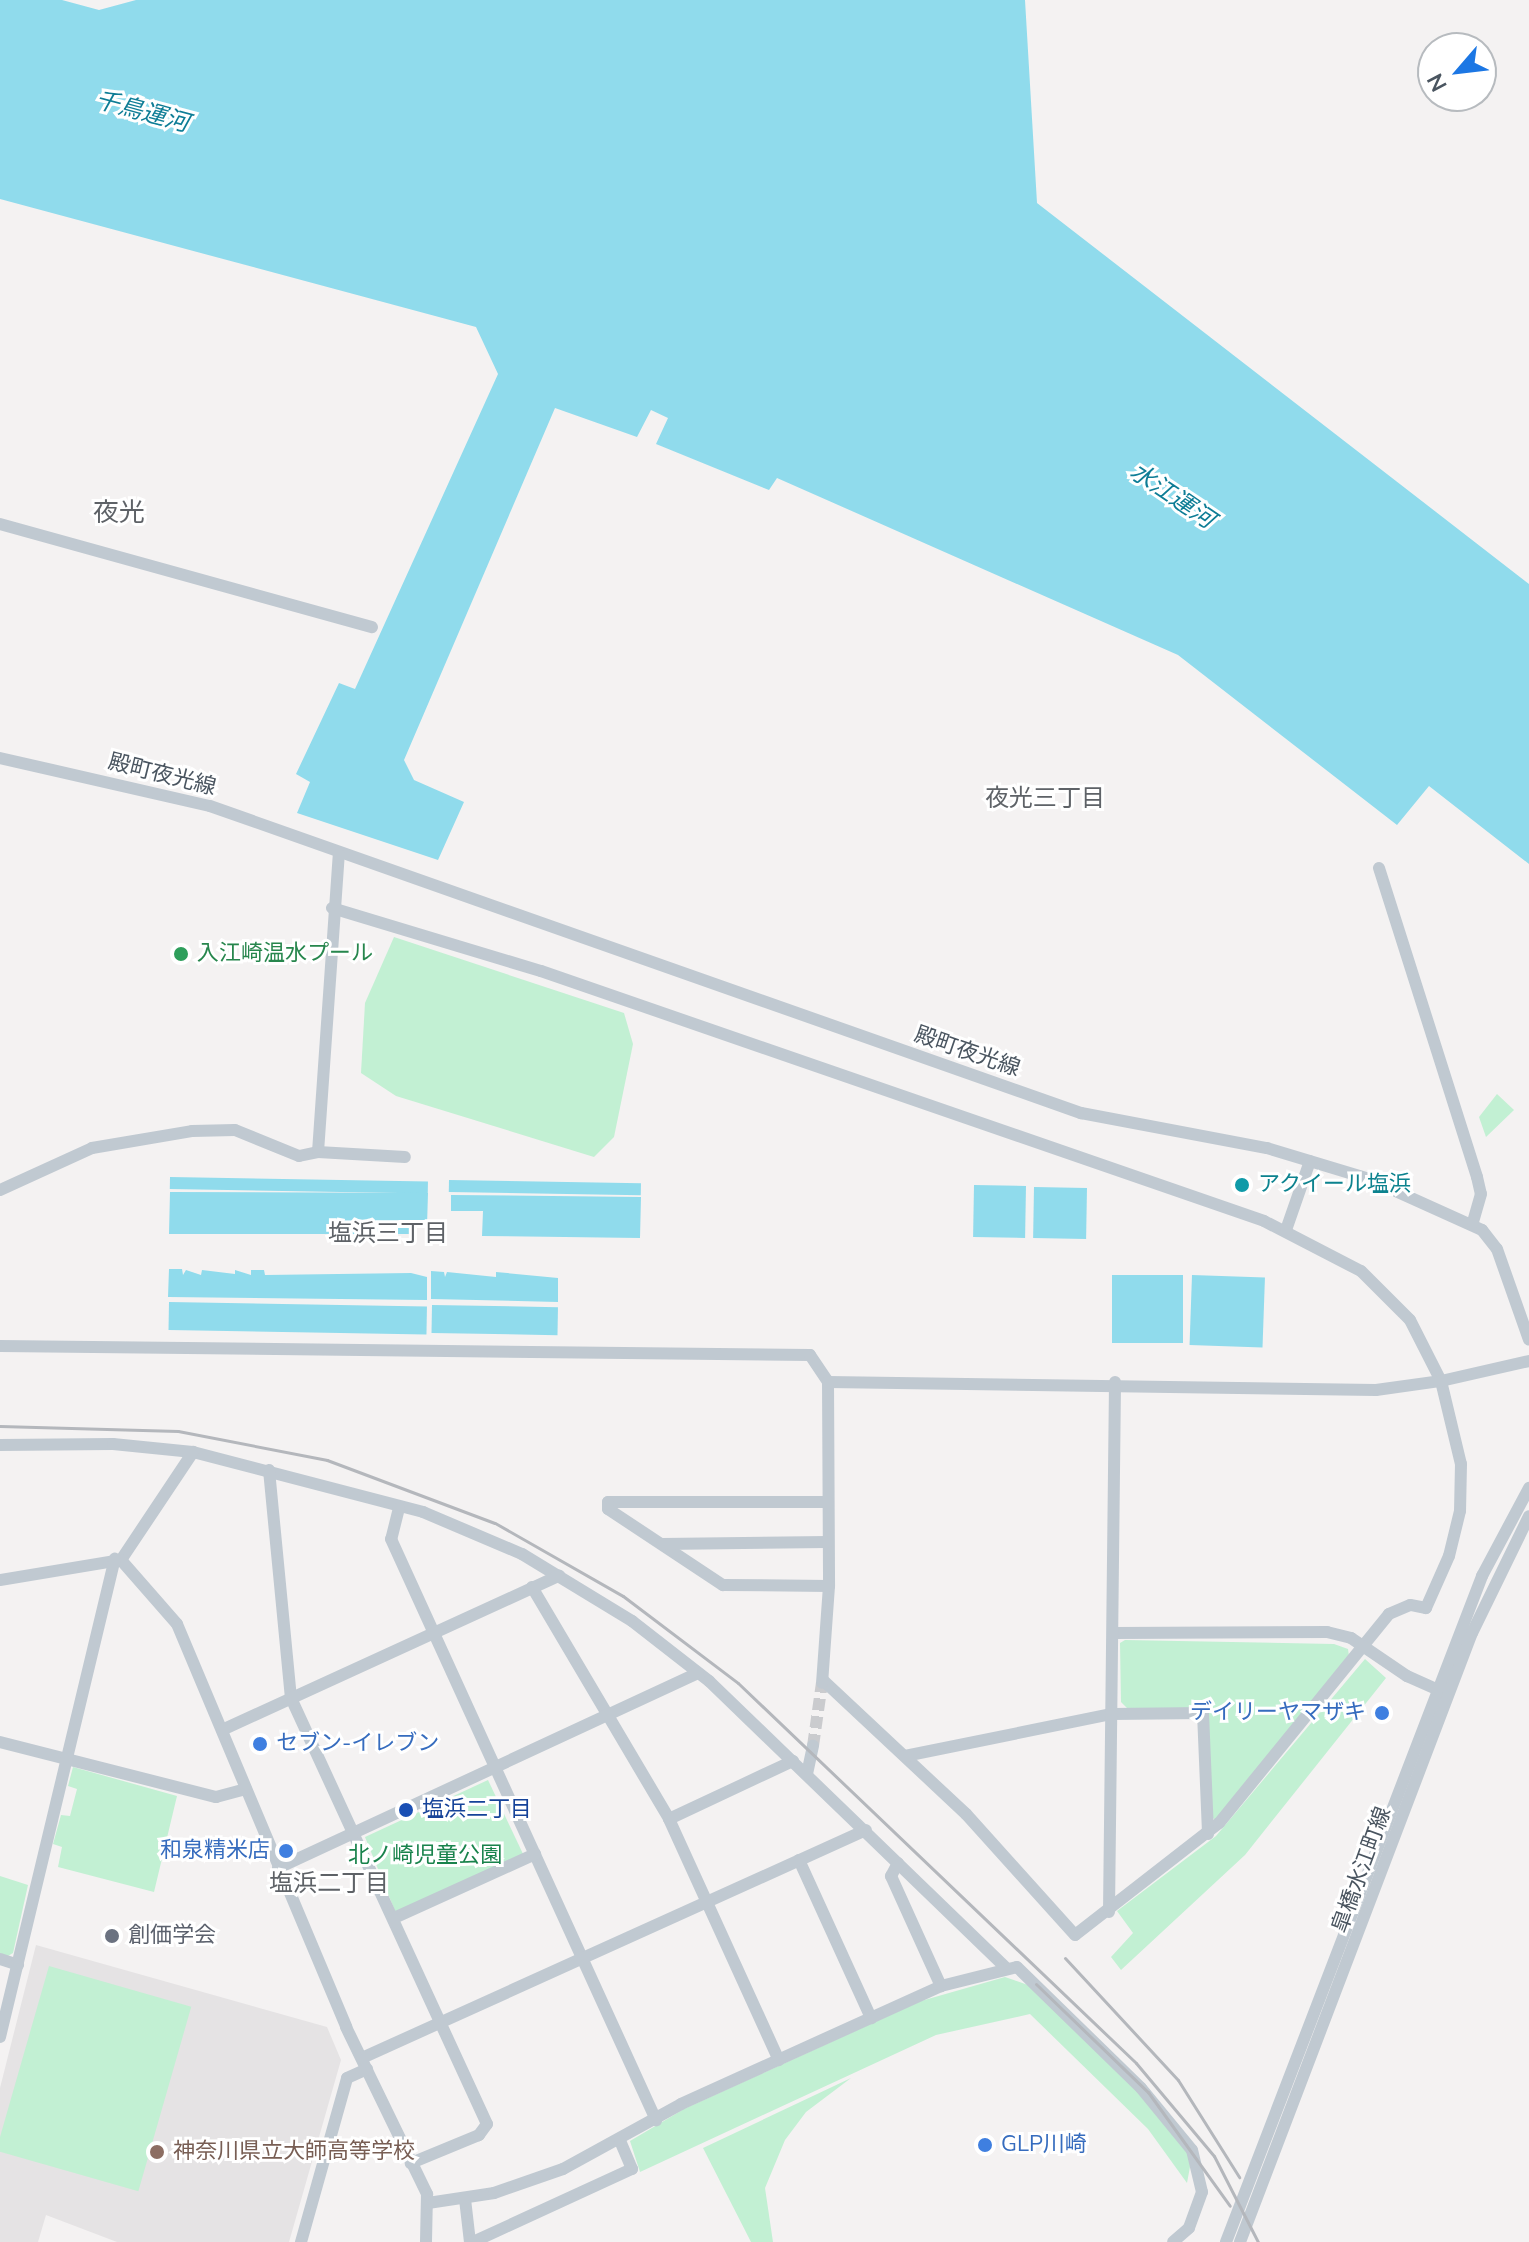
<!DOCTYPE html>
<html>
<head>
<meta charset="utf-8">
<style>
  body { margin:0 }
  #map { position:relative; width:1529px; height:2242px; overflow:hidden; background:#f4f2f2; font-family:"Nunito Sans","Noto Sans JP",sans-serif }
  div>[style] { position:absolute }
  .education>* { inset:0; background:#e5e3e4 }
  .green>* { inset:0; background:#c2f0d3; transform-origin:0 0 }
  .water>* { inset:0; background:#90dbec; transform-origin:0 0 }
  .minor-tunnel>* { height:12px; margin-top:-6px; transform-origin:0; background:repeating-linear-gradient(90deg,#cacbce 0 12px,transparent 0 18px) }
  .minor>* { height:12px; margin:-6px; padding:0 6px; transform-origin:6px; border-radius:6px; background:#c0c9d1 }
  .rail>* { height:3px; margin:-1.5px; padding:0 1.5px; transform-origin:1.5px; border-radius:1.5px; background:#b4b7bc }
  .dots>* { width:22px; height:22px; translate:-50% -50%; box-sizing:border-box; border:4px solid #fff; border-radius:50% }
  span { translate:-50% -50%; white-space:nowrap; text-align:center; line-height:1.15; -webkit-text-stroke:6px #fff; paint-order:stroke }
  .street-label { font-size:22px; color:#4a5560 }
  .leisure-label { font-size:22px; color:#27864d }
  .left { translate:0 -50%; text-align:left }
  .culture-label { font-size:22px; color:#0d838f }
  .shop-label { font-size:22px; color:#366cbe }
  .right { translate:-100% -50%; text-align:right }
  .transit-label { font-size:22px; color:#164399 }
  .park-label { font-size:22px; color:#19834c }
  .worship-label { font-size:22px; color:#5b616d }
  .education-label { font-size:22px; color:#785e54 }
  .water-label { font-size:24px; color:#0e7d96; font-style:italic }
  .neighbourhood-label { font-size:24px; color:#5e6267 }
  .quarter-label { font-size:26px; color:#5e6267 }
  .north { position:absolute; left:1417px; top:32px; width:80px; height:80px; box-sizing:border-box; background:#fff; border:2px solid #b7bbbf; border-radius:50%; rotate:242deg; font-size:22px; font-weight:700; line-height:32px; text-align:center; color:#4a5560 }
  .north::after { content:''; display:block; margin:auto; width:28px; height:36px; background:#1c77e4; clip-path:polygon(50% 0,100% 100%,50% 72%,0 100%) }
</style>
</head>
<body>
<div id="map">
  <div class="education">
    <i style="clip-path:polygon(36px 1945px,327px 2027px,341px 2060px,289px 2242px,117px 2242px,46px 2215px,38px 2242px,0 2242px,0 2088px)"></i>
  </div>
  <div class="green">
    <i style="clip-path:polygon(394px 937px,624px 1013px,633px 1044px,614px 1137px,594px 1157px,396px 1096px,361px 1073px,365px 1003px)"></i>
    <i style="clip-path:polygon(1497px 1094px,1514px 1110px,1486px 1137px,1479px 1117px)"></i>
    <i style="clip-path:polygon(1125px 1640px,1334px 1644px,1348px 1649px,1349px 1656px,1216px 1820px,1209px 1816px,1208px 1709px,1127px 1708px,1121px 1702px,1120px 1643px)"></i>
    <i style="clip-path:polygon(1365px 1659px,1386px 1678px,1245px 1855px,1121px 1970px,1111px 1957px,1133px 1933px,1117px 1911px,1216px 1836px)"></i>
    <i style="clip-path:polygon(73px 1767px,177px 1796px,154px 1892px,58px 1867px,62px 1847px,53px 1844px,61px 1815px,70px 1816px,77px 1789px,68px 1786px)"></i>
    <i style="clip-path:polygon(488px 1780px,524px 1856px,401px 1913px,395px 1911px,365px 1837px)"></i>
    <i style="clip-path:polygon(0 1876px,28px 1885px,13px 1953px,8px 1956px,0 1954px)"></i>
    <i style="left:49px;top:1966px;width:148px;height:192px;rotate:16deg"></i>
    <i style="clip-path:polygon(1005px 1977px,1028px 1985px,1136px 2088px,1192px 2156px,1187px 2183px,1148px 2129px,1030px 2014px,936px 2035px,640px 2172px,630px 2141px,684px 2109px,921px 2001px)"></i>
    <i style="clip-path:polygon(851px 2078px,806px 2112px,785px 2140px,765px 2188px,773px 2242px,751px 2242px,703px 2148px)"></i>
  </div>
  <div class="water">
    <i style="clip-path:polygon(0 0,62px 0,99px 10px,136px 0,1025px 0,1037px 203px,1529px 584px,1529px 864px,1429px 786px,1397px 825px,1178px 655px,777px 478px,769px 490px,656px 444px,668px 418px,651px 410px,637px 437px,555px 408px,404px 760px,414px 780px,464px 802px,438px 860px,297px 813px,310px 782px,296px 774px,339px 683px,355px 689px,498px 374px,476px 327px,0 199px)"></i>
    <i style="left:170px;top:1177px;width:258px;height:12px;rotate:1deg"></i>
    <i style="left:449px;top:1180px;width:192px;height:12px;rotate:1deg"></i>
    <i style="left:974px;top:1185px;width:52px;height:52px;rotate:1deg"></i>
    <i style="left:1034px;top:1187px;width:53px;height:51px;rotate:1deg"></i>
    <i style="clip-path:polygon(170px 1192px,428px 1193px,427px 1226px,412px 1226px,411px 1234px,169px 1234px)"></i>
    <i style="clip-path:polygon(451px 1195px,641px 1197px,640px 1238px,482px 1236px,483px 1211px,451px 1211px)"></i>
    <i style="clip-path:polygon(169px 1269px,182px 1269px,183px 1275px,186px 1270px,201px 1275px,202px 1270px,235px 1274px,235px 1270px,251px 1275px,251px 1270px,264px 1270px,265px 1275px,411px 1273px,427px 1277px,427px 1300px,168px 1297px)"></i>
    <i style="clip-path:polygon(431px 1271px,444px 1272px,445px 1277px,447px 1272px,496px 1277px,496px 1272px,558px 1278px,558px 1302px,431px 1299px)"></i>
    <i style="left:1112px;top:1275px;width:71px;height:68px"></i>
    <i style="left:1192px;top:1275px;width:73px;height:70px;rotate:2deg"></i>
    <i style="left:169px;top:1302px;width:258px;height:28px;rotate:1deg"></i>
    <i style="left:432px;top:1305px;width:126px;height:28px;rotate:1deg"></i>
  </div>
  <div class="minor-tunnel">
    <i style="left:813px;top:1746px;width:64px;rotate:-81.9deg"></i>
  </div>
  <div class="minor">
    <i style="left:0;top:524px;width:386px;rotate:15.5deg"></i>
    <i style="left:0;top:758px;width:215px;rotate:12.9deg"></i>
    <i style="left:210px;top:806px;width:924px;rotate:19.42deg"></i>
    <i style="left:1081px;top:1113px;width:189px;rotate:10.7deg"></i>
    <i style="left:1267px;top:1148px;width:107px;rotate:16.9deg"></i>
    <i style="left:1369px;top:1179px;width:124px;rotate:24.3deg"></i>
    <i style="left:1482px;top:1230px;width:24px;rotate:52deg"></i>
    <i style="left:1497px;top:1249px;width:96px;rotate:70.6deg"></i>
    <i style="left:1379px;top:868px;width:324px;rotate:72.4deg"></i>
    <i style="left:1477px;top:1177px;width:17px;rotate:77deg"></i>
    <i style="left:1481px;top:1194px;width:29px;rotate:106deg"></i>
    <i style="left:332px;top:908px;width:218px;rotate:16.8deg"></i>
    <i style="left:541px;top:971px;width:765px;rotate:19.07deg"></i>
    <i style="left:1264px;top:1221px;width:109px;rotate:27.3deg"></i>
    <i style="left:1361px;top:1271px;width:69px;rotate:45deg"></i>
    <i style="left:1410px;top:1320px;width:68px;rotate:63.1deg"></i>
    <i style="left:1441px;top:1381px;width:85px;rotate:76.5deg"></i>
    <i style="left:1461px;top:1464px;width:47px;rotate:91.2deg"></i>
    <i style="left:1460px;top:1511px;width:46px;rotate:103.7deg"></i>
    <i style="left:1449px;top:1556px;width:57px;rotate:113.9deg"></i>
    <i style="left:1426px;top:1608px;width:16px;rotate:-169deg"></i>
    <i style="left:1410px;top:1605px;width:23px;rotate:157deg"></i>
    <i style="left:1389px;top:1614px;width:269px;rotate:129.1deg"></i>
    <i style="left:1219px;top:1823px;width:182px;rotate:142.1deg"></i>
    <i style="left:1075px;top:1935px;width:163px;rotate:-132deg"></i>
    <i style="left:966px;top:1814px;width:196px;rotate:-136.9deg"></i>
    <i style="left:318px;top:1152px;width:87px;rotate:3.3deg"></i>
    <i style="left:0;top:1190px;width:101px;rotate:-24.5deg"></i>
    <i style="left:92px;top:1148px;width:101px;rotate:-9.6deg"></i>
    <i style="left:192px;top:1131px;width:43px;rotate:-1.3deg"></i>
    <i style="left:235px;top:1130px;width:69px;rotate:22.1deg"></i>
    <i style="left:299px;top:1156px;width:19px;rotate:-12deg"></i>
    <i style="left:318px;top:1152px;width:298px;rotate:-86deg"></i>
    <i style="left:1286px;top:1230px;width:73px;rotate:-70.8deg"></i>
    <i style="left:0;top:1346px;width:810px;rotate:0.64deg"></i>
    <i style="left:810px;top:1355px;width:32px;rotate:56deg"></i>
    <i style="left:828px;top:1382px;width:204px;rotate:89.7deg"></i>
    <i style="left:829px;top:1586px;width:97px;rotate:94.1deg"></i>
    <i style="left:828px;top:1382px;width:548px;rotate:0.84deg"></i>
    <i style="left:1376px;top:1390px;width:66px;rotate:-7.9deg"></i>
    <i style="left:1441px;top:1381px;width:90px;rotate:-12.8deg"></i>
    <i style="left:0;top:1445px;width:113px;rotate:-0.5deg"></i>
    <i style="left:113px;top:1444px;width:80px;rotate:5.7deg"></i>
    <i style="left:193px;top:1452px;width:238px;rotate:14.6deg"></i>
    <i style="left:423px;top:1512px;width:108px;rotate:23deg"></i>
    <i style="left:522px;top:1554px;width:129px;rotate:31.3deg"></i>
    <i style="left:632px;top:1621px;width:98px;rotate:37.9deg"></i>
    <i style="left:709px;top:1681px;width:414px;rotate:44deg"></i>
    <i style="left:269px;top:1470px;width:229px;rotate:84.5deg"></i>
    <i style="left:291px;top:1698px;width:469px;rotate:65.3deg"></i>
    <i style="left:487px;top:2124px;width:14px;rotate:126deg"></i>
    <i style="left:479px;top:2135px;width:74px;rotate:157.6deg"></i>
    <i style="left:828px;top:1502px;width:220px;rotate:180deg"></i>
    <i style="left:608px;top:1502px;width:7px;rotate:90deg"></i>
    <i style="left:608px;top:1509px;width:138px;rotate:33.5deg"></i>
    <i style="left:723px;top:1585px;width:106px;rotate:0.5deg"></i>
    <i style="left:399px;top:1508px;width:32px;rotate:104deg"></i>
    <i style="left:391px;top:1539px;width:639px;rotate:65.48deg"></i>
    <i style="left:662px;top:1544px;width:165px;rotate:-0.7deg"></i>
    <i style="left:121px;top:1560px;width:130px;rotate:-56.3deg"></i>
    <i style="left:0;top:1580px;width:123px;rotate:-9.4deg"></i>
    <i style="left:121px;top:1560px;width:85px;rotate:48.8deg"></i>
    <i style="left:177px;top:1624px;width:437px;rotate:67.2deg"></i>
    <i style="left:346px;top:2027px;width:186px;rotate:64.1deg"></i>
    <i style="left:427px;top:2194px;width:48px;rotate:91.2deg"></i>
    <i style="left:532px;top:1587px;width:269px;rotate:59.4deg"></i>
    <i style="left:669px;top:1819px;width:265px;rotate:65.5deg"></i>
    <i style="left:1114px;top:1633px;width:213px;rotate:-0.3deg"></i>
    <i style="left:1327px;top:1632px;width:25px;rotate:14deg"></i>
    <i style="left:1351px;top:1638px;width:68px;rotate:34.2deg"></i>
    <i style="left:1407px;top:1676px;width:39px;rotate:24deg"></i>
    <i style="left:222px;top:1730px;width:371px;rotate:-24.6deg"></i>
    <i style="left:0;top:1742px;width:223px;rotate:14.3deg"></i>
    <i style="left:216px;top:1797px;width:31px;rotate:-15deg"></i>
    <i style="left:905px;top:1756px;width:211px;rotate:-11.5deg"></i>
    <i style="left:1112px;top:1714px;width:91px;rotate:-0.6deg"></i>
    <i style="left:1203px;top:1713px;width:121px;rotate:87.6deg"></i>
    <i style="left:807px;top:1774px;width:29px;rotate:-78deg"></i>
    <i style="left:669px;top:1819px;width:137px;rotate:-25.1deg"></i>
    <i style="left:799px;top:1860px;width:174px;rotate:65.5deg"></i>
    <i style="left:898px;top:1863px;width:15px;rotate:118deg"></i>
    <i style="left:891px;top:1876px;width:121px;rotate:65.6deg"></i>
    <i style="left:278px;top:1868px;width:463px;rotate:-24.9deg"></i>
    <i style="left:1109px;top:1912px;width:530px;rotate:-89.35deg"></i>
    <i style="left:394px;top:1918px;width:155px;rotate:-24.4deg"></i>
    <i style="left:0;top:1959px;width:19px;rotate:18deg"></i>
    <i style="left:0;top:2037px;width:492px;rotate:-76.5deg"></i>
    <i style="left:362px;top:2058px;width:553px;rotate:-24.34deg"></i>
    <i style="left:465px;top:2199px;width:43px;rotate:83.4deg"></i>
    <i style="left:428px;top:2203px;width:67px;rotate:-8.6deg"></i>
    <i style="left:494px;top:2193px;width:73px;rotate:-19.2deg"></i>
    <i style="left:563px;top:2169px;width:135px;rotate:-28.8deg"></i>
    <i style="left:681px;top:2104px;width:286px;rotate:-24.4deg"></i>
    <i style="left:941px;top:1986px;width:78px;rotate:-14deg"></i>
    <i style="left:1017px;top:1967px;width:173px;rotate:44.3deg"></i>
    <i style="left:1141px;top:2088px;width:80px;rotate:50.6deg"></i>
    <i style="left:1192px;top:2150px;width:43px;rotate:76.6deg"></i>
    <i style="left:1202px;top:2192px;width:38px;rotate:110deg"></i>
    <i style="left:1189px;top:2228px;width:21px;rotate:139deg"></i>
    <i style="left:301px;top:2242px;width:170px;rotate:-74.3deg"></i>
    <i style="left:347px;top:2078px;width:22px;rotate:-24deg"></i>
    <i style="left:473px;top:2242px;width:175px;rotate:-24.7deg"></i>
    <i style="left:632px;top:2169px;width:30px;rotate:-113deg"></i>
    <i style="left:1226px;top:2242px;width:714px;rotate:-68.97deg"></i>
    <i style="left:1482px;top:1576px;width:100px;rotate:-61.9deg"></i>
    <i style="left:1240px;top:2242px;width:652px;rotate:-69.15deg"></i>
    <i style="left:1472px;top:1633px;width:130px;rotate:-64deg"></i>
  </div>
  <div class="rail">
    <i style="left:0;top:1426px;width:178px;rotate:1.6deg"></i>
    <i style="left:178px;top:1431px;width:152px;rotate:11deg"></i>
    <i style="left:327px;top:1460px;width:179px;rotate:20.6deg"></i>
    <i style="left:495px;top:1523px;width:147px;rotate:29.7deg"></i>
    <i style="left:623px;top:1596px;width:144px;rotate:37.1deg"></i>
    <i style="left:738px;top:1683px;width:550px;rotate:43.67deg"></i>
    <i style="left:1136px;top:2063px;width:121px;rotate:50deg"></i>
    <i style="left:1214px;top:2156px;width:97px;rotate:62.9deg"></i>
    <i style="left:1065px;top:1958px;width:166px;rotate:47.2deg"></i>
    <i style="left:1178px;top:2080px;width:115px;rotate:57.8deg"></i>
    <i style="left:1036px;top:1984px;width:156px;rotate:44deg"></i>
    <i style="left:1148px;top:2092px;width:140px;rotate:54.3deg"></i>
  </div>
  <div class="dots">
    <i style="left:181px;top:954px;background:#2e9e5b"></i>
    <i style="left:1242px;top:1185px;background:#0f9aa8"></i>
    <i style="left:1382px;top:1713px;background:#3f7fe0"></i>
    <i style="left:260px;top:1744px;background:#3f7fe0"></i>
    <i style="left:406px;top:1810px;background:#1a4fb4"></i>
    <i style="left:286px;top:1851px;background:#3f7fe0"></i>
    <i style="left:112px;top:1936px;background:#6b7280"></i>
    <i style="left:985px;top:2145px;background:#3f7fe0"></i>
    <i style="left:157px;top:2152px;background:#8d6e63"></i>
  </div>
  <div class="street-label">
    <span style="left:162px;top:775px;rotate:14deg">殿町夜光線</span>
    <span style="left:967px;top:1052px;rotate:19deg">殿町夜光線</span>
    <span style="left:1362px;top:1870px;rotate:-70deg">皐橋水江町線</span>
  </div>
  <div class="leisure-label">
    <span class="left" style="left:197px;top:954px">入江崎温水プール</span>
  </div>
  <div class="culture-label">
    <span class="left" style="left:1258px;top:1185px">アクイール塩浜</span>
  </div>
  <div class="shop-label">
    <span class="right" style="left:1366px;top:1713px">デイリーヤマザキ</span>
    <span class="left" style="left:276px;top:1744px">セブン-イレブン</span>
    <span class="right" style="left:270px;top:1851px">和泉精米店</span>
    <span class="left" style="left:1001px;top:2145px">GLP川崎</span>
  </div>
  <div class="transit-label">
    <span class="left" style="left:422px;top:1810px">塩浜二丁目</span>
  </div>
  <div class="park-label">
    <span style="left:425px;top:1856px">北ノ崎児童公園</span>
  </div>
  <div class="worship-label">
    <span class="left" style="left:128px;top:1936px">創価学会</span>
  </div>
  <div class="education-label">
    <span class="left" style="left:173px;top:2152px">神奈川県立大師高等学校</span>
  </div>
  <div class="water-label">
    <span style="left:142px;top:112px;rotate:15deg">千鳥運河</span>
    <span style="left:1172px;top:496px;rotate:34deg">水江運河</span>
  </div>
  <div class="neighbourhood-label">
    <span style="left:1045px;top:799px">夜光三丁目</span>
    <span style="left:388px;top:1234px">塩浜三丁目</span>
    <span style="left:329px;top:1884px">塩浜二丁目</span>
  </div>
  <div class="quarter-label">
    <span style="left:119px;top:513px">夜光</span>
  </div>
  <div class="north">N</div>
</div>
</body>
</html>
